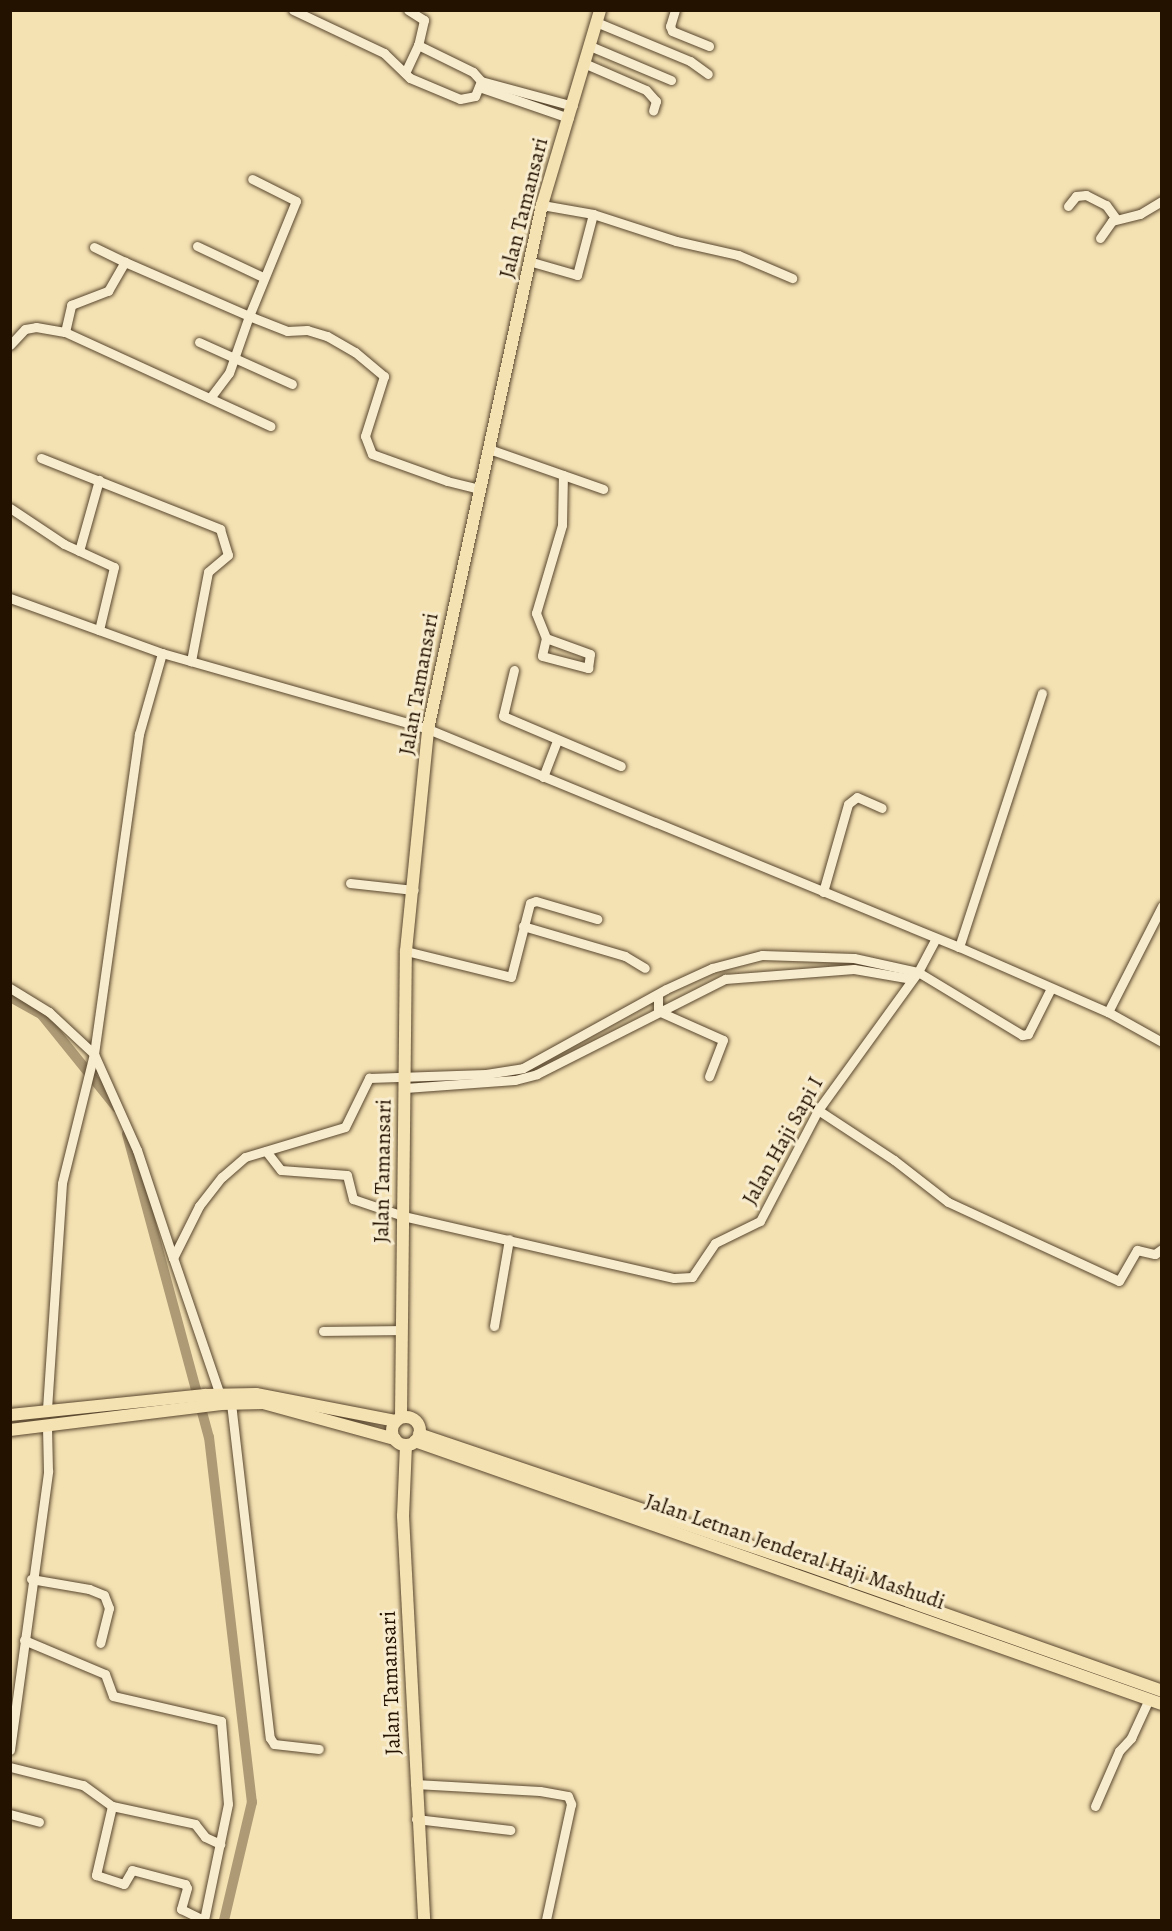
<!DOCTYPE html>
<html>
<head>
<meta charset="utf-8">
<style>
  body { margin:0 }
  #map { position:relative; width:1172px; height:1931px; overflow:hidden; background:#f5e2b3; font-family:Alegreya,serif }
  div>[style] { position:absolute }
  .canal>* { height:10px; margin:-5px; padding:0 5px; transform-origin:5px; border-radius:5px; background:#ae9b76 }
  .roads { filter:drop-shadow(0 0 2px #58462e) drop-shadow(0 0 2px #58462e) }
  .minor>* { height:9px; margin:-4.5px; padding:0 4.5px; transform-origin:4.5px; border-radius:4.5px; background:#f8ecce }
  .major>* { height:12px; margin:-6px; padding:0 6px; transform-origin:6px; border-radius:6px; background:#f5e2b3 }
  .major>.ring { margin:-6px; padding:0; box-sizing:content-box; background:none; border:12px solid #f5e2b3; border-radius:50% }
  span { translate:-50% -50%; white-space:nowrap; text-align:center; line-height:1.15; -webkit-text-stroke:6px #f8ecce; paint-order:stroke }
  .street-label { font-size:22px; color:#241201 }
  .frame { position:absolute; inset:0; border:12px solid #241201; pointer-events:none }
</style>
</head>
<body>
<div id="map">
  <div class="canal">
    <i style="left:10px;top:997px;width:37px;rotate:29deg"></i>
    <i style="left:42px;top:1015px;width:119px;rotate:51.1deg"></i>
    <i style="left:127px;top:1134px;width:314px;rotate:74.9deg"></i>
    <i style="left:209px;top:1437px;width:368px;rotate:83.3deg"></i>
    <i style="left:252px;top:1802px;width:121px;rotate:103.3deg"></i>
  </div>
  <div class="roads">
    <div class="minor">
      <i style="left:293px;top:10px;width:101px;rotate:25.3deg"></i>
      <i style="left:384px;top:53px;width:36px;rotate:44deg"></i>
      <i style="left:410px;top:78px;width:54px;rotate:22.8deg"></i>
      <i style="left:460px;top:99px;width:15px;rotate:-11deg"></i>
      <i style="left:475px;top:96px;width:16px;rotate:-68deg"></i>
      <i style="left:408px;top:10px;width:19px;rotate:32deg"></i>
      <i style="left:424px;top:20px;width:26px;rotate:103deg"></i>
      <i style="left:418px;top:45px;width:61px;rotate:26.1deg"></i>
      <i style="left:473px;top:72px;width:12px;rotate:48deg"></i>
      <i style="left:481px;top:81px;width:95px;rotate:15.2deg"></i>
      <i style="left:675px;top:10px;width:17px;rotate:107deg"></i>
      <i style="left:670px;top:26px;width:5px;rotate:68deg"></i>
      <i style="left:672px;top:31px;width:40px;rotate:22deg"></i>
      <i style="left:596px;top:22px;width:102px;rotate:22.5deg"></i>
      <i style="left:690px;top:61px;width:22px;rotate:36deg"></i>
      <i style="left:590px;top:46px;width:88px;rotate:22.8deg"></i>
      <i style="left:586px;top:64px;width:65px;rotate:23.4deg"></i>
      <i style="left:646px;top:90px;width:15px;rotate:48deg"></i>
      <i style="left:656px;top:101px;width:10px;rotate:107deg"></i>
      <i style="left:405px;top:73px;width:31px;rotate:-65deg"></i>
      <i style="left:479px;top:87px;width:95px;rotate:19deg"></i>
      <i style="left:542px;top:205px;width:52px;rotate:10deg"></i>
      <i style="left:593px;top:214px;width:87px;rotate:18deg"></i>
      <i style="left:676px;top:241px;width:64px;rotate:12.7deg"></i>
      <i style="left:738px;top:255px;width:59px;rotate:23.1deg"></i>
      <i style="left:1068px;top:206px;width:13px;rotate:-51deg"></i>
      <i style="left:1076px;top:196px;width:10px;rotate:-6deg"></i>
      <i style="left:1086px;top:195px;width:22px;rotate:27deg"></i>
      <i style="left:1106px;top:205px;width:17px;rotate:54deg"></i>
      <i style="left:1100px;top:238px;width:21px;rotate:-55deg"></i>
      <i style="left:1112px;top:221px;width:29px;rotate:-14deg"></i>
      <i style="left:1140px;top:214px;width:26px;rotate:-31deg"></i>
      <i style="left:197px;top:246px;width:73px;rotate:25.2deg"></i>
      <i style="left:94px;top:247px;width:34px;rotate:26deg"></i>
      <i style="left:532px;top:262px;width:47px;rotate:16.1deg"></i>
      <i style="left:577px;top:275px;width:63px;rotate:-75.3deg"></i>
      <i style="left:65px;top:332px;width:28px;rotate:-77deg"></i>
      <i style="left:71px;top:305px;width:40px;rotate:-21deg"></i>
      <i style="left:108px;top:291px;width:34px;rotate:-60deg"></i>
      <i style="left:125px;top:262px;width:135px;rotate:23.5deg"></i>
      <i style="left:249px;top:316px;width:124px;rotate:-67.8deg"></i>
      <i style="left:296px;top:201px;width:49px;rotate:-153.4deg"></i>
      <i style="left:199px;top:342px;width:102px;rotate:24.3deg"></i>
      <i style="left:10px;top:345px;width:22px;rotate:-47deg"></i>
      <i style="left:25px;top:329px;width:11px;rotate:-10deg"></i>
      <i style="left:36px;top:327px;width:29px;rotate:10deg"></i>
      <i style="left:65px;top:332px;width:226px;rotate:24.6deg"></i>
      <i style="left:210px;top:398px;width:31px;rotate:-53deg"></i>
      <i style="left:229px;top:373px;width:60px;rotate:-70.7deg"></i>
      <i style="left:249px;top:316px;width:41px;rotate:21.5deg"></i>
      <i style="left:287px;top:331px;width:20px;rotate:-3deg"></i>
      <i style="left:307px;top:330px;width:21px;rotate:17deg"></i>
      <i style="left:327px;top:336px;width:32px;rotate:30deg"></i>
      <i style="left:355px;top:352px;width:38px;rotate:40deg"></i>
      <i style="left:384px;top:376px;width:63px;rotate:107.6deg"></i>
      <i style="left:365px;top:436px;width:19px;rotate:69deg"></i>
      <i style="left:372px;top:454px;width:80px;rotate:19.8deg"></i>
      <i style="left:447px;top:481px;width:34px;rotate:14deg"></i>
      <i style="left:489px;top:449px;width:121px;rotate:19.3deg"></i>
      <i style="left:41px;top:458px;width:193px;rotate:21.6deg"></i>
      <i style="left:220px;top:529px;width:27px;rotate:73deg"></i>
      <i style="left:228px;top:555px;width:26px;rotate:140deg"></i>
      <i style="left:208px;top:572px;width:91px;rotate:100.8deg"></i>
      <i style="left:10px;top:508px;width:65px;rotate:33.7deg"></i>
      <i style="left:64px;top:544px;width:55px;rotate:24.7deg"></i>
      <i style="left:114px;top:567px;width:65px;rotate:103.4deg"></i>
      <i style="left:79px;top:551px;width:74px;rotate:-74.3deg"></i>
      <i style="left:10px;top:598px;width:162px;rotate:19.9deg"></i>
      <i style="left:162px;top:653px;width:277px;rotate:15.9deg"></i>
      <i style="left:428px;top:729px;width:574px;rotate:22.32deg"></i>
      <i style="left:959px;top:947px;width:163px;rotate:23.6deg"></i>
      <i style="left:1108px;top:1012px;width:62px;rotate:29.1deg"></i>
      <i style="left:546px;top:638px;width:18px;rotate:103deg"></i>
      <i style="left:542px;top:656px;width:48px;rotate:14.6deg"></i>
      <i style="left:588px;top:668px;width:14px;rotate:-82deg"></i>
      <i style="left:590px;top:654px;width:47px;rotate:-160deg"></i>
      <i style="left:546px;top:638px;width:27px;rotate:-112deg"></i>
      <i style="left:536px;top:613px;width:92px;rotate:-73.5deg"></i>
      <i style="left:562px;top:525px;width:50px;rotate:-88.9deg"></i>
      <i style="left:514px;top:670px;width:47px;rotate:103.4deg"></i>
      <i style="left:503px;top:716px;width:128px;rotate:23deg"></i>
      <i style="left:543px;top:777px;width:39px;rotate:-69deg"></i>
      <i style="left:350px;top:883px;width:64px;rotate:6.2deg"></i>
      <i style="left:823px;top:892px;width:91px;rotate:-74.1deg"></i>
      <i style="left:848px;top:804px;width:11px;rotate:-38deg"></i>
      <i style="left:857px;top:797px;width:27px;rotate:24deg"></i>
      <i style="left:523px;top:926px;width:106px;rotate:16.4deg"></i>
      <i style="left:625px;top:956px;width:23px;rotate:31deg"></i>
      <i style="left:959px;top:947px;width:267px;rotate:-71.9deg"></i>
      <i style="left:406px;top:951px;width:108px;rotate:13.9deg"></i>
      <i style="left:511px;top:977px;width:76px;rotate:-75.6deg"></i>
      <i style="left:530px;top:903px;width:6px;rotate:-18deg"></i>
      <i style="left:536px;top:901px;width:64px;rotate:16.4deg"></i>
      <i style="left:10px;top:988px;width:46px;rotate:31.6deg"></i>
      <i style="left:49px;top:1012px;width:62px;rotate:43deg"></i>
      <i style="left:94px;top:1054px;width:105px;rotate:65.9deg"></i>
      <i style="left:137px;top:1150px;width:114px;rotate:71.6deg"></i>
      <i style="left:658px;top:994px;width:17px;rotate:90deg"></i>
      <i style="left:658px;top:1011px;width:71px;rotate:24deg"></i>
      <i style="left:723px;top:1040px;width:39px;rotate:111deg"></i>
      <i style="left:1108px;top:1012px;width:119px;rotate:-63deg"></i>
      <i style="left:405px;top:1088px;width:110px;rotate:-4.2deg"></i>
      <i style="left:515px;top:1080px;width:23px;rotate:-15deg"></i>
      <i style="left:537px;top:1074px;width:211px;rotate:-26.8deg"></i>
      <i style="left:725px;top:979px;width:129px;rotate:-4.4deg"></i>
      <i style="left:854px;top:969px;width:59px;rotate:9.8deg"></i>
      <i style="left:818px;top:1110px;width:91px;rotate:33.3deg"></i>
      <i style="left:894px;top:1160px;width:68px;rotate:37.9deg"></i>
      <i style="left:948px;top:1202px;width:188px;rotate:24.8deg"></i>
      <i style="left:1119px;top:1281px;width:36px;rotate:-60deg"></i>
      <i style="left:1137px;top:1250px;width:18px;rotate:13deg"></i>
      <i style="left:1155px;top:1254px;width:9px;rotate:-36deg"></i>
      <i style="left:266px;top:1151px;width:24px;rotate:52deg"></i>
      <i style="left:281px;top:1170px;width:66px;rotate:4.3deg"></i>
      <i style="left:347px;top:1175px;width:25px;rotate:76deg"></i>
      <i style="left:353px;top:1199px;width:53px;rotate:18.8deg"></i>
      <i style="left:403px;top:1216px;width:278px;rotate:12.9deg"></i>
      <i style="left:674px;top:1278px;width:18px;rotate:-3deg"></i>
      <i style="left:692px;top:1277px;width:41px;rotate:-55.9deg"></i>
      <i style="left:715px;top:1243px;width:50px;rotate:-26.1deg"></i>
      <i style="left:760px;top:1221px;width:125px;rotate:-62.4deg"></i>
      <i style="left:818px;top:1110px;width:170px;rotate:-54.1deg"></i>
      <i style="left:918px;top:972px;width:38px;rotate:-62deg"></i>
      <i style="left:494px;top:1326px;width:88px;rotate:-80.2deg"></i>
      <i style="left:323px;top:1331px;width:79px;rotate:-0.7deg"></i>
      <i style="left:220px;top:1395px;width:145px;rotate:-108.9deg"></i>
      <i style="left:173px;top:1258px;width:58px;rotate:-63.4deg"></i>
      <i style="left:199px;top:1206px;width:37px;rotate:-52deg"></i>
      <i style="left:222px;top:1177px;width:30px;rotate:-41deg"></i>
      <i style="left:245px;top:1157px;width:104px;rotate:-16.7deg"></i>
      <i style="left:345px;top:1127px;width:55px;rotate:-63.9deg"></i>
      <i style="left:369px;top:1078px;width:117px;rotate:-2deg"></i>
      <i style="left:486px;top:1074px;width:37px;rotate:-9deg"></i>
      <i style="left:523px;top:1068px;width:163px;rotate:-28.9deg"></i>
      <i style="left:666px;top:989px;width:51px;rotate:-24.5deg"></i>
      <i style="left:712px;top:968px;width:52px;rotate:-14.6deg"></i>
      <i style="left:762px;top:955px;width:92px;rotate:1.9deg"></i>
      <i style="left:854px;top:958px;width:66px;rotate:12.3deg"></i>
      <i style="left:918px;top:972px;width:122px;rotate:31.2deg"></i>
      <i style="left:1022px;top:1035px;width:6px;rotate:-9deg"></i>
      <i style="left:1028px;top:1034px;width:51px;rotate:-63.4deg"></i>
      <i style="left:231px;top:1403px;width:337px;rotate:83.4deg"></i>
      <i style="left:270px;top:1738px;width:7px;rotate:56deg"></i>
      <i style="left:274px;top:1744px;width:45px;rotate:6.3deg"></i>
      <i style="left:47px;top:1409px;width:226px;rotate:-86.2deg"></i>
      <i style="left:62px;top:1183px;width:133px;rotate:-76.1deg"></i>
      <i style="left:94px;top:1054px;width:323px;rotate:-82deg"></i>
      <i style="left:139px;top:734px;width:84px;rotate:-74.1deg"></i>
      <i style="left:31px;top:1579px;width:59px;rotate:9.8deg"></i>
      <i style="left:89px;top:1589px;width:16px;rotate:22deg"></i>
      <i style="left:104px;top:1595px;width:14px;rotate:69deg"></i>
      <i style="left:109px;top:1608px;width:36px;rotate:104deg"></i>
      <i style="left:24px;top:1640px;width:88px;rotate:22.8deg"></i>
      <i style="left:105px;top:1674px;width:23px;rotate:70deg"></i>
      <i style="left:113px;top:1696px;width:111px;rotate:13deg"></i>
      <i style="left:221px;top:1721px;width:83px;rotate:85.2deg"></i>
      <i style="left:228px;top:1804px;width:118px;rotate:101.7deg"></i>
      <i style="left:10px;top:1750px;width:282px;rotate:-82.2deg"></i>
      <i style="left:48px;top:1471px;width:45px;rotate:-91.3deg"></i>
      <i style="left:10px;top:1767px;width:75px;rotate:13.9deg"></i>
      <i style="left:83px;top:1785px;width:36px;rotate:36deg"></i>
      <i style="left:112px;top:1806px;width:85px;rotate:12.2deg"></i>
      <i style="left:195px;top:1824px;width:16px;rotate:52deg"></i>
      <i style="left:205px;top:1837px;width:17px;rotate:25deg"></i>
      <i style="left:415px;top:1784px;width:125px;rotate:3.2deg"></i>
      <i style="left:540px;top:1791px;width:28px;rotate:10deg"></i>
      <i style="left:568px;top:1796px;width:9px;rotate:69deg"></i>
      <i style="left:571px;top:1804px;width:119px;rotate:102.2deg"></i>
      <i style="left:112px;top:1806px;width:71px;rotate:103.1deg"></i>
      <i style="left:96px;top:1875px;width:29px;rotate:18deg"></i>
      <i style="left:124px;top:1884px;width:16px;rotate:-60deg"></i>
      <i style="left:132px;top:1870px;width:55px;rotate:14.8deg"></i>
      <i style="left:185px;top:1884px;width:4px;rotate:63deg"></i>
      <i style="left:187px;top:1888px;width:22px;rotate:106deg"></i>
      <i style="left:181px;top:1909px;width:25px;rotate:26deg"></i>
      <i style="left:1095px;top:1806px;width:60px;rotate:-66.4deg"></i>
      <i style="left:1119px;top:1751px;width:18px;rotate:-47deg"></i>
      <i style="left:1131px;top:1738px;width:43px;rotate:-65.2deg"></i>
      <i style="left:10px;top:1814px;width:30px;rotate:15deg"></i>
      <i style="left:416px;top:1819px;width:95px;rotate:6.7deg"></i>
    </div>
    <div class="major">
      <i style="left:10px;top:1415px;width:196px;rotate:-5.9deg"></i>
      <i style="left:205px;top:1395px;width:51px;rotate:-1.1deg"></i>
      <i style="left:256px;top:1394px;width:143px;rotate:10.9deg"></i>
      <i style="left:401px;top:1417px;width:466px;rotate:-89.4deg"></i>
      <i style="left:406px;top:951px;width:223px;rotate:-84.3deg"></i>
      <i style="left:428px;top:729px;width:536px;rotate:-77.73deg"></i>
      <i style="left:542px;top:205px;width:203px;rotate:-73.4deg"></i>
      <i class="ring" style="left:392px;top:1417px;width:16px;height:16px"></i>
      <i style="left:10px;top:1430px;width:213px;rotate:-7deg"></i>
      <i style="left:221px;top:1404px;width:42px;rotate:-1.4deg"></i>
      <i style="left:263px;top:1403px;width:137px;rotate:15.3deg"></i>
      <i style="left:419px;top:1434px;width:400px;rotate:18.7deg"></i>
      <i style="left:798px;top:1562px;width:386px;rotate:19.5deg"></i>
      <i style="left:415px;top:1441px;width:792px;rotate:19.4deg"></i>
      <i style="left:406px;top:1445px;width:71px;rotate:92.4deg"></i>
      <i style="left:403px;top:1516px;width:405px;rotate:87deg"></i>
    </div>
  </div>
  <div class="street-label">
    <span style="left:524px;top:208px;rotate:-76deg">Jalan Tamansari</span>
    <span style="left:419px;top:684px;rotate:-80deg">Jalan Tamansari</span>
    <span style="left:783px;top:1141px;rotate:-61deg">Jalan Haji Sapi I</span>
    <span style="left:383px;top:1171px;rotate:-89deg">Jalan Tamansari</span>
    <span style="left:795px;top:1552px;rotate:19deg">Jalan Letnan Jenderal Haji Mashudi</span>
    <span style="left:391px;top:1683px;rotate:-92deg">Jalan Tamansari</span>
  </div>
  <div class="frame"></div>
</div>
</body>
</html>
